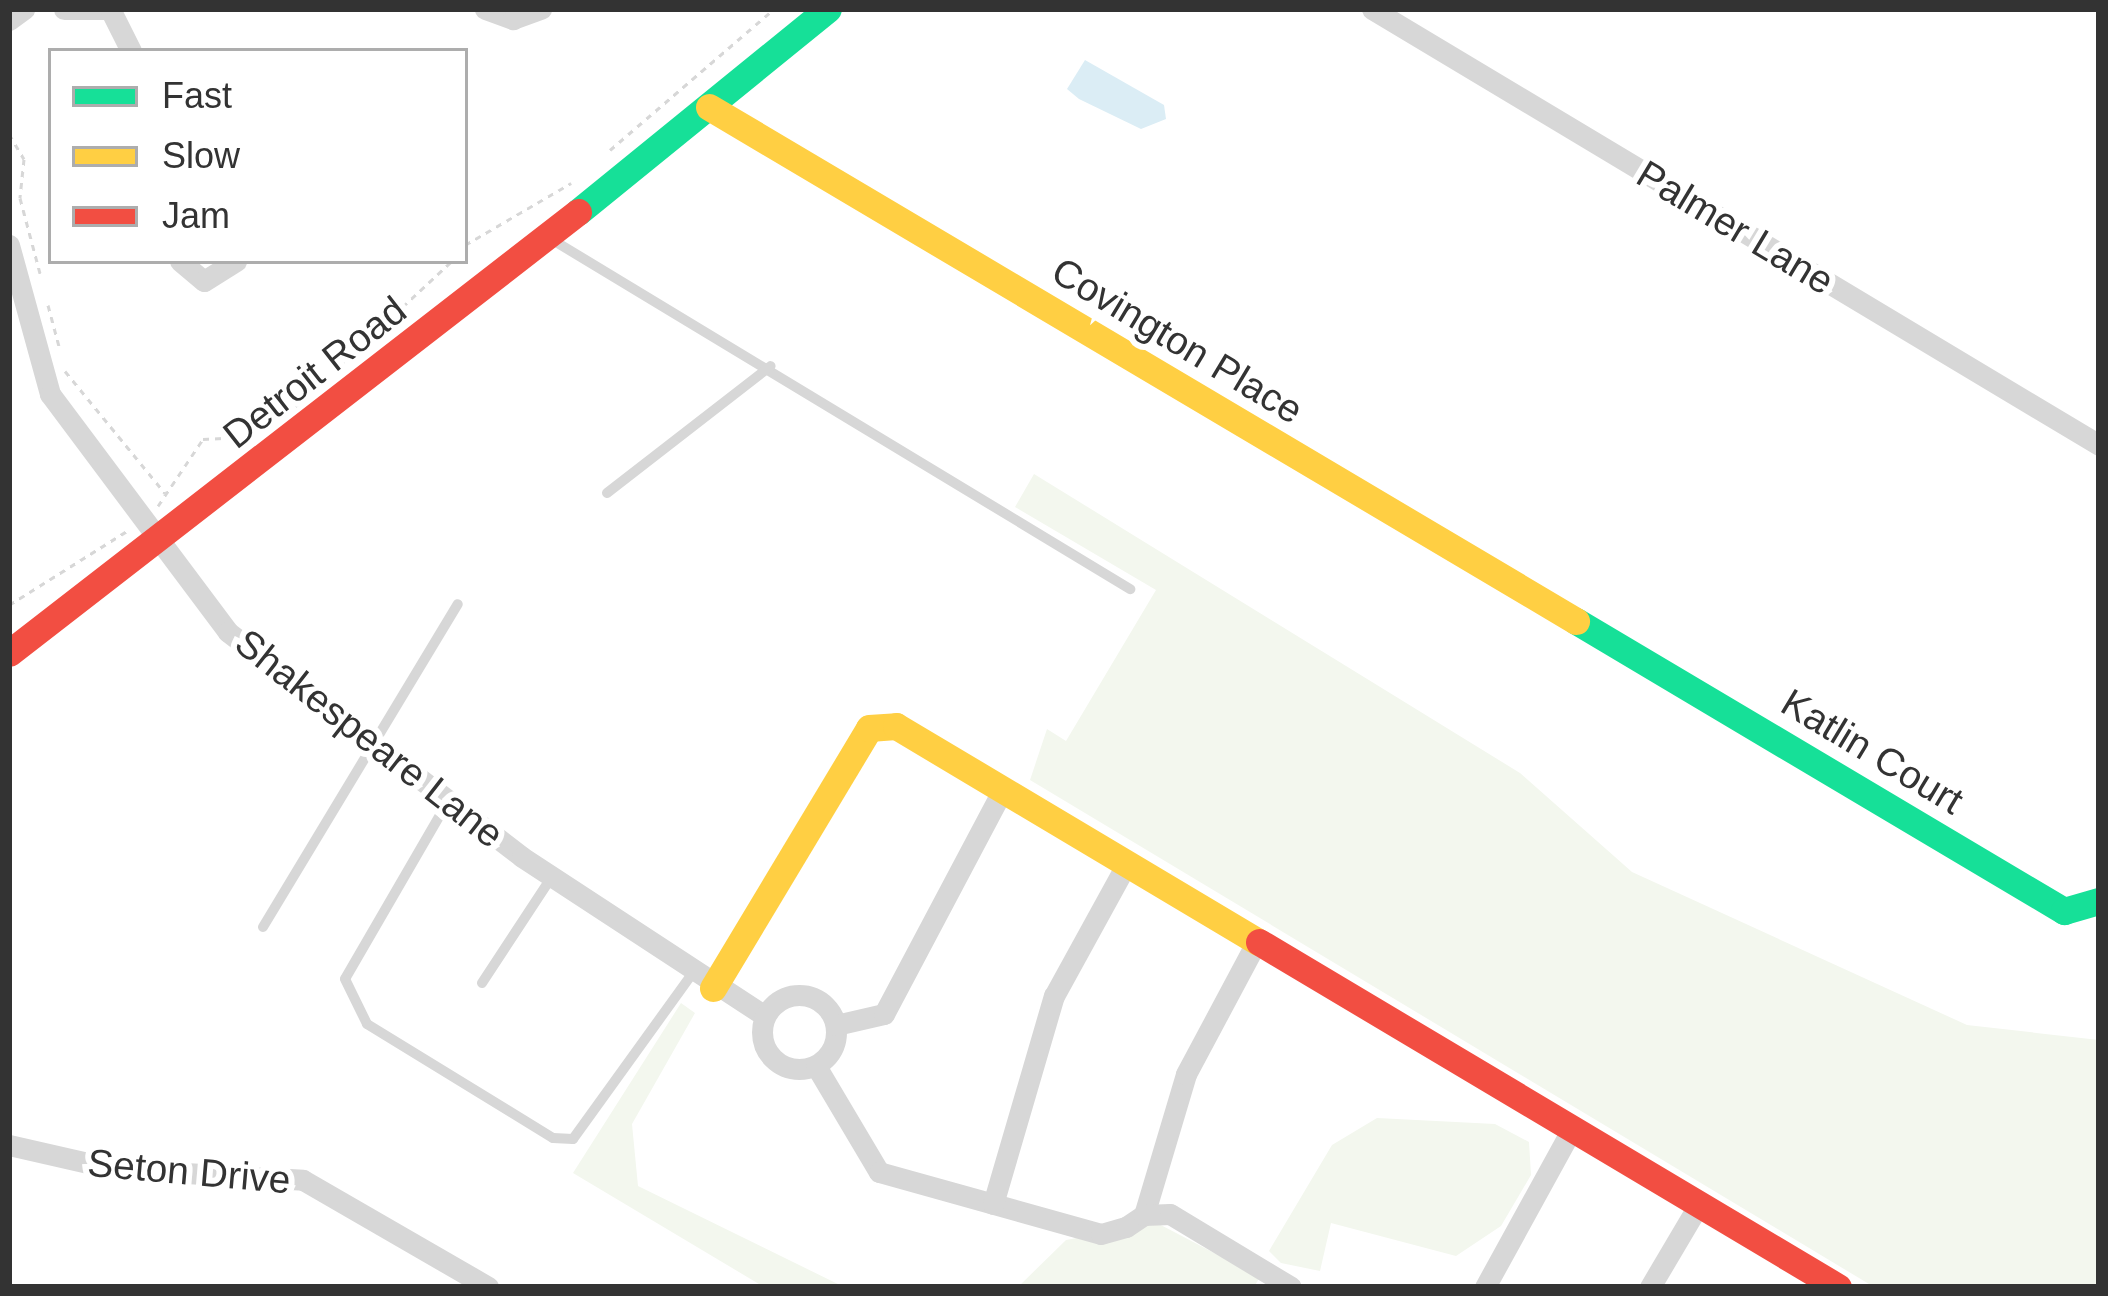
<!DOCTYPE html>
<html>
<head>
<meta charset="utf-8">
<style>
  body { margin:0 }
  #map { position:relative; width:2108px; height:1296px; overflow:hidden; background:#fff; font-family:Arial,sans-serif }
  div>[style] { position:absolute }
  .green>* { inset:0; background:#f3f7ee }
  .water>* { inset:0; background:#dbedf5 }
  .path>* { height:3px; margin-top:-1.5px; transform-origin:0; background:repeating-linear-gradient(90deg,#d7d7d7 0 6px,transparent 0 12px) }
  .lane>* { height:10px; margin:-5px; padding:0 5px; transform-origin:5px; border-radius:5px; background:#d7d7d7 }
  .street>* { height:21px; margin:-10.5px; padding:0 10.5px; transform-origin:10.5px; border-radius:10.5px; background:#d7d7d7 }
  .street>.ring { margin:-10.5px; padding:0; box-sizing:content-box; background:none; border:21px solid #d7d7d7; border-radius:50% }
  .fast>* { height:27px; margin:-13.5px; padding:0 13.5px; transform-origin:13.5px; border-radius:13.5px; background:#16e098 }
  .slow>* { height:27px; margin:-13.5px; padding:0 13.5px; transform-origin:13.5px; border-radius:13.5px; background:#ffcf43 }
  .jam>* { height:27px; margin:-13.5px; padding:0 13.5px; transform-origin:13.5px; border-radius:13.5px; background:#f24e42 }
  span { translate:-50% -50%; white-space:nowrap; text-align:center; line-height:1.15; -webkit-text-stroke:12px #fff; paint-order:stroke }
  .street-label { font-size:39px; color:#333 }
  .frame { position:absolute; inset:0; border:12px solid #333; pointer-events:none }
  .legend { position:absolute; left:48px; top:48px; width:420px; height:216px; box-sizing:border-box; background:#fff; border:3px solid #adadad; margin:0; padding:15px 21px; list-style:none; font-size:36px; color:#333 }
  .legend li { display:flex; align-items:center; gap:24px; height:60px }
  .legend b { width:60px; border:3px solid #adadad }
</style>
</head>
<body>
<div id="map">
  <div class="green">
    <i style="clip-path:polygon(1034px 474px,1520px 773px,1632px 872px,1967px 1025px,2099px 1040px,2099px 1287px,1874px 1287px,1030px 780px,1047px 729px,1066px 741px,1156px 590px,1015px 507px)"></i>
    <i style="clip-path:polygon(681px 1003px,695px 1013px,632px 1124px,638px 1186px,844px 1287px,764px 1287px,573px 1173px)"></i>
    <i style="clip-path:polygon(1377px 1118px,1495px 1124px,1529px 1142px,1531px 1175px,1501px 1226px,1456px 1256px,1331px 1223px,1320px 1271px,1281px 1263px,1269px 1251px,1332px 1145px)"></i>
    <i style="clip-path:polygon(1157px 1223px,1260px 1277px,1254px 1287px,1018px 1287px,1066px 1240px)"></i>
  </div>
  <div class="water">
    <i style="clip-path:polygon(1085px 60px,1164px 105px,1166px 119px,1141px 129px,1079px 99px,1067px 89px)"></i>
  </div>
  <div class="path">
    <i style="left:9px;top:134px;width:29px;rotate:59deg"></i>
    <i style="left:24px;top:159px;width:39px;rotate:96deg"></i>
    <i style="left:20px;top:198px;width:78px;rotate:75.1deg"></i>
    <i style="left:610px;top:150px;width:216px;rotate:-40.7deg"></i>
    <i style="left:465px;top:245px;width:123px;rotate:-30.3deg"></i>
    <i style="left:48px;top:305px;width:42px;rotate:75deg"></i>
    <i style="left:65px;top:371px;width:158px;rotate:50.7deg"></i>
    <i style="left:158px;top:506px;width:81px;rotate:-56.1deg"></i>
    <i style="left:203px;top:439px;width:41px;rotate:-2.8deg"></i>
    <i style="left:244px;top:437px;width:62px;rotate:-31.1deg"></i>
    <i style="left:297px;top:405px;width:212px;rotate:-42.9deg"></i>
    <i style="left:9px;top:605px;width:139px;rotate:-32.1deg"></i>
  </div>
  <div class="lane">
    <i style="left:551px;top:239px;width:677px;rotate:31.15deg"></i>
    <i style="left:607px;top:493px;width:207px;rotate:-37.8deg"></i>
    <i style="left:447px;top:803px;width:203px;rotate:120.1deg"></i>
    <i style="left:345px;top:979px;width:50px;rotate:63.9deg"></i>
    <i style="left:367px;top:1024px;width:218px;rotate:31.5deg"></i>
    <i style="left:553px;top:1138px;width:20px;rotate:3deg"></i>
    <i style="left:573px;top:1139px;width:203px;rotate:-54.2deg"></i>
    <i style="left:263px;top:927px;width:377px;rotate:-58.9deg"></i>
    <i style="left:482px;top:983px;width:126px;rotate:-56.7deg"></i>
  </div>
  <div class="street">
    <i style="left:64px;top:9px;width:41px"></i>
    <i style="left:110px;top:9px;width:47px;rotate:63.4deg"></i>
    <i style="left:485px;top:9px;width:30px;rotate:20deg"></i>
    <i style="left:513px;top:19px;width:30px;rotate:-20deg"></i>
    <i style="left:1372px;top:9px;width:848px;rotate:30.95deg"></i>
    <i style="left:9px;top:20px;width:19px;rotate:-36deg"></i>
    <i style="left:9px;top:245px;width:155px;rotate:74.6deg"></i>
    <i style="left:50px;top:394px;width:297px;rotate:53.2deg"></i>
    <i style="left:228px;top:632px;width:370px;rotate:37.4deg"></i>
    <i style="left:522px;top:857px;width:290px;rotate:33.2deg"></i>
    <i style="left:180px;top:261px;width:31px;rotate:40deg"></i>
    <i style="left:204px;top:281px;width:38px;rotate:-32deg"></i>
    <i class="ring" style="left:762px;top:995px;width:53px;height:53px"></i>
    <i style="left:836px;top:1025px;width:49px;rotate:-12.9deg"></i>
    <i style="left:884px;top:1014px;width:255px;rotate:-62.1deg"></i>
    <i style="left:816px;top:1066px;width:123px;rotate:59.3deg"></i>
    <i style="left:879px;top:1172px;width:230px;rotate:15.6deg"></i>
    <i style="left:1101px;top:1234px;width:26px;rotate:-16deg"></i>
    <i style="left:1126px;top:1227px;width:22px;rotate:-34deg"></i>
    <i style="left:1144px;top:1215px;width:147px;rotate:-73.4deg"></i>
    <i style="left:1186px;top:1074px;width:151px;rotate:-61.9deg"></i>
    <i style="left:9px;top:1145px;width:109px;rotate:12.8deg"></i>
    <i style="left:115px;top:1169px;width:188px;rotate:3.3deg"></i>
    <i style="left:303px;top:1180px;width:214px;rotate:30deg"></i>
    <i style="left:993px;top:1204px;width:217px;rotate:-73.7deg"></i>
    <i style="left:1054px;top:996px;width:152px;rotate:-61.2deg"></i>
    <i style="left:1144px;top:1215px;width:26px;rotate:-2deg"></i>
    <i style="left:1170px;top:1214px;width:141px;rotate:31.1deg"></i>
    <i style="left:1485px;top:1287px;width:180px;rotate:-61.2deg"></i>
    <i style="left:1650px;top:1287px;width:96px;rotate:-59.4deg"></i>
  </div>
  <div class="fast">
    <i style="left:578px;top:212px;width:322px;rotate:-39.1deg"></i>
    <i style="left:1576px;top:621px;width:568px;rotate:30.72deg"></i>
    <i style="left:2064px;top:911px;width:36px;rotate:-16deg"></i>
  </div>
  <div class="slow">
    <i style="left:709px;top:107px;width:1008px;rotate:30.66deg"></i>
    <i style="left:713px;top:988px;width:303px;rotate:-59deg"></i>
    <i style="left:869px;top:728px;width:27px;rotate:-4deg"></i>
    <i style="left:896px;top:726px;width:422px;rotate:30.8deg"></i>
  </div>
  <div class="jam">
    <i style="left:9px;top:653px;width:720px;rotate:-37.78deg"></i>
    <i style="left:1259px;top:942px;width:674px;rotate:30.79deg"></i>
  </div>
  <div class="street-label">
    <span style="left:1735px;top:228px;rotate:31deg">Palmer Lane</span>
    <span style="left:1177px;top:341px;rotate:31deg">Covington Place</span>
    <span style="left:315px;top:373px;rotate:-38deg">Detroit Road</span>
    <span style="left:369px;top:739px;rotate:38deg">Shakespeare Lane</span>
    <span style="left:1872px;top:752px;rotate:31deg">Katlin Court</span>
    <span style="left:189px;top:1172px;rotate:5deg">Seton Drive</span>
  </div>
  <div class="frame"></div>
  <ul class="legend">
  <li><b style="height:15px;background:#16e098"></b>Fast</li>
  <li><b style="height:15px;background:#ffcf43"></b>Slow</li>
  <li><b style="height:15px;background:#f24e42"></b>Jam</li>
  </ul>
</div>
</body>
</html>
